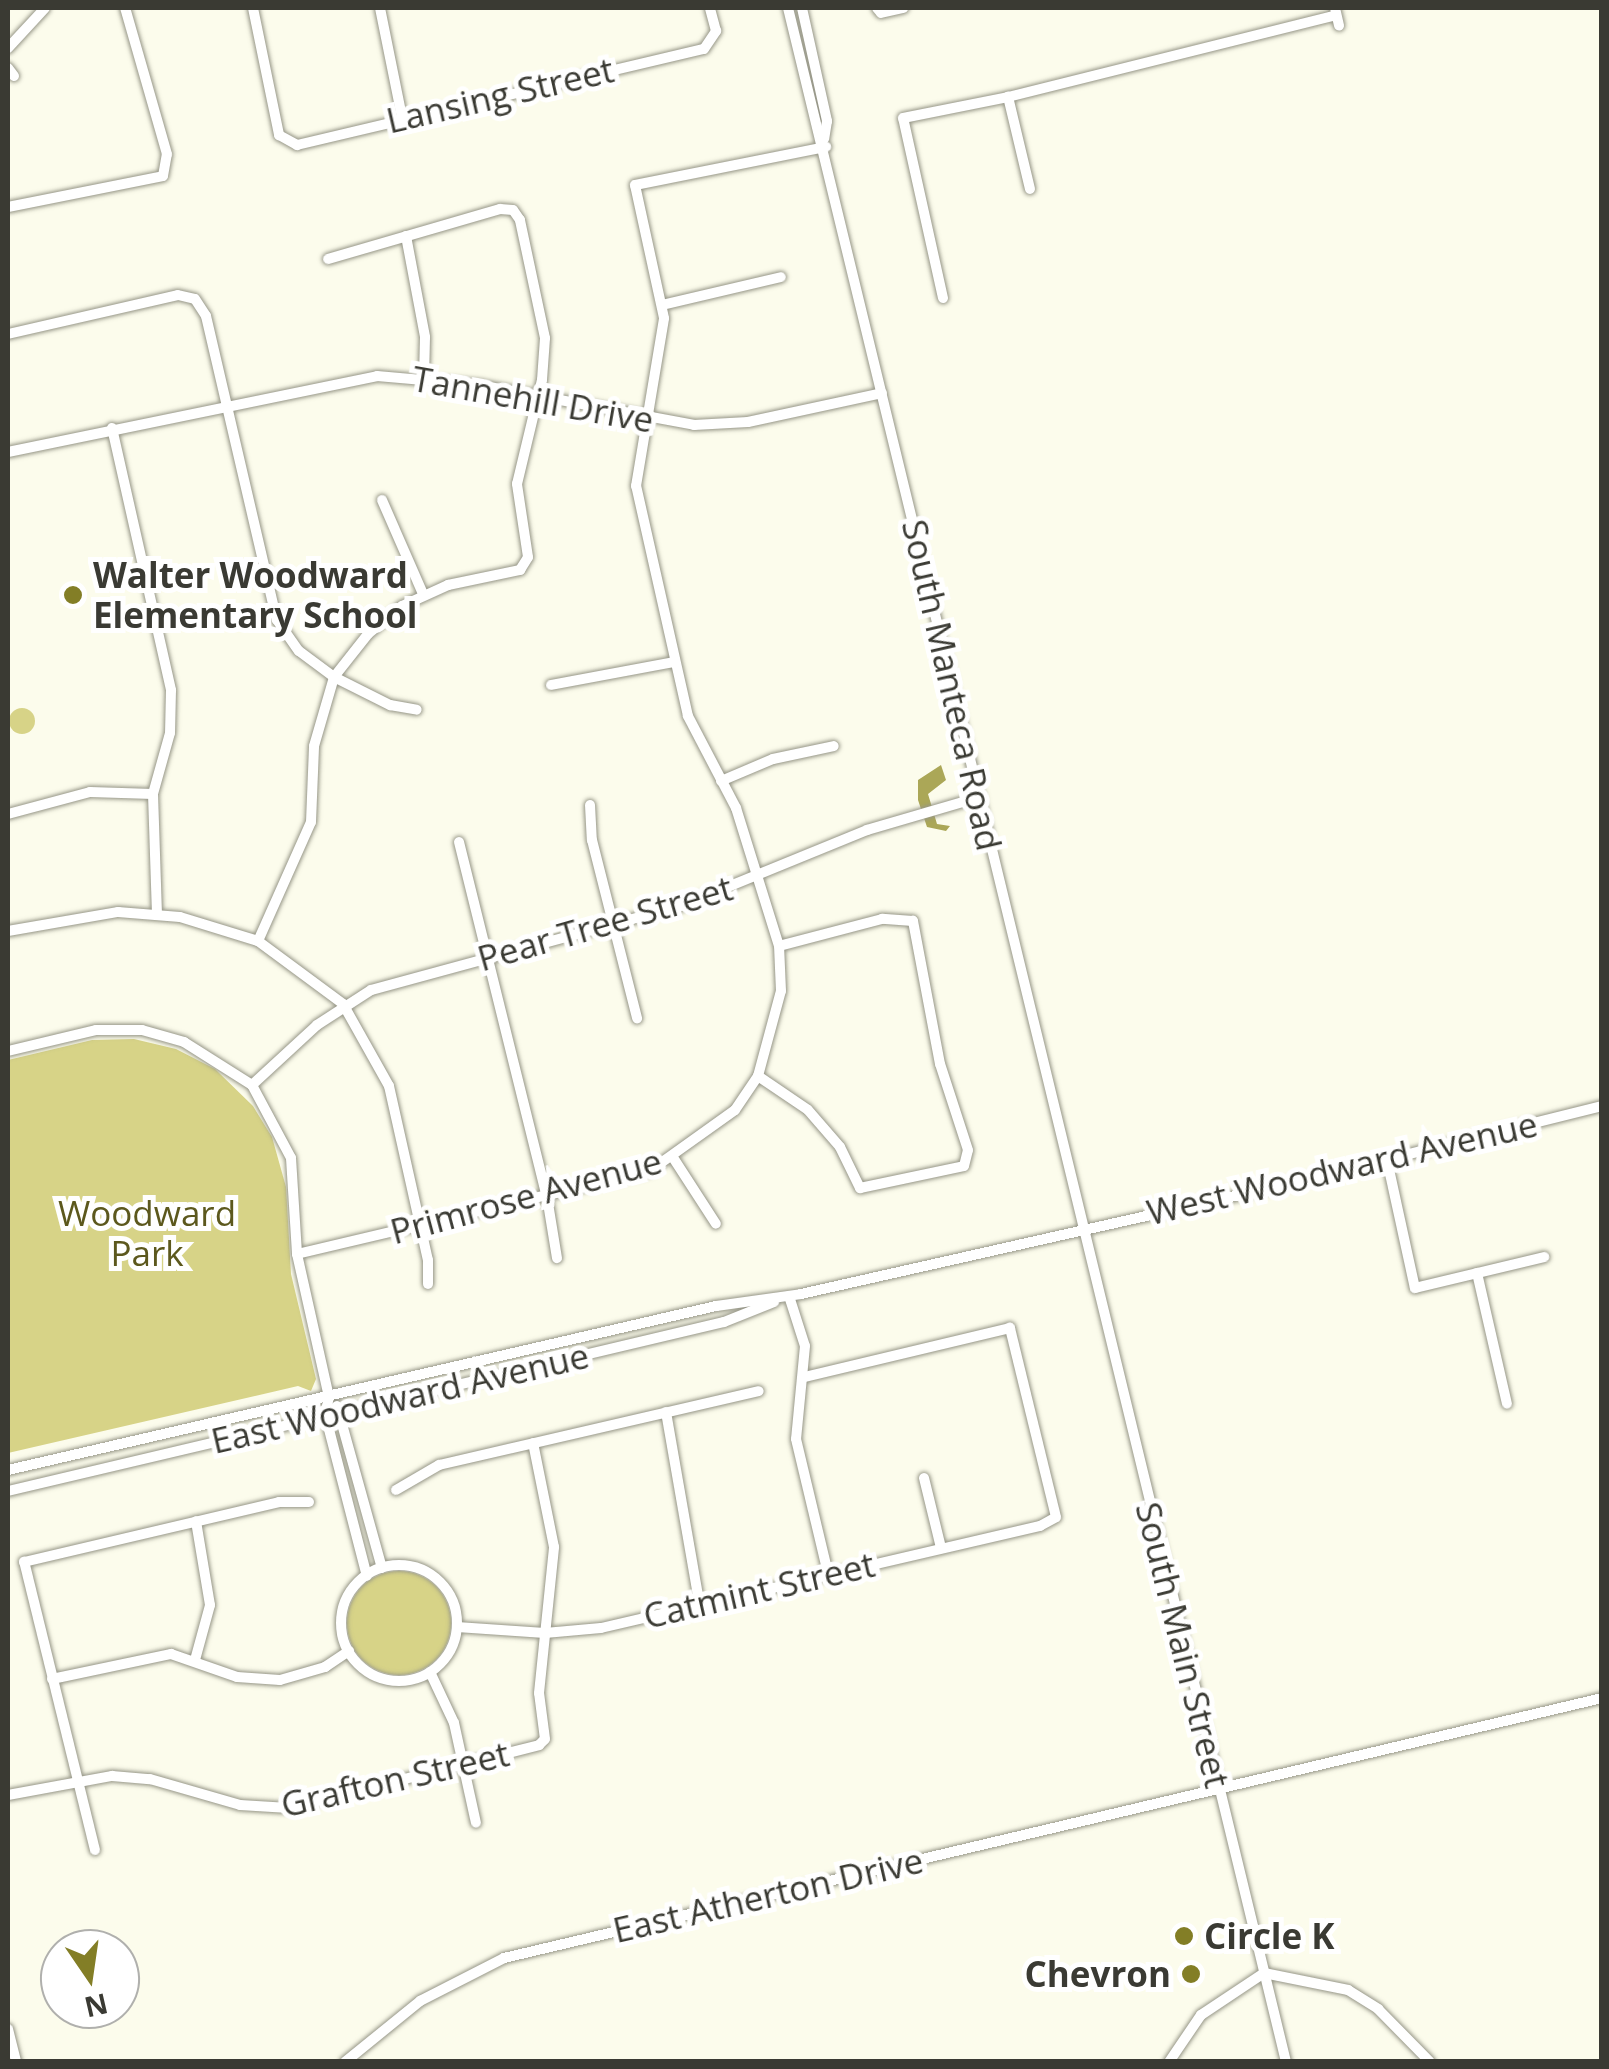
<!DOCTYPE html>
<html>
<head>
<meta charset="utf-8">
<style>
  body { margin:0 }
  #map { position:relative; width:1609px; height:2069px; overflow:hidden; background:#fcfcec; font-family:"Open Sans",sans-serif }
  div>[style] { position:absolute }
  .green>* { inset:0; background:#d7d387 }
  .round { border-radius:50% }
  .water>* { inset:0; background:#aba757 }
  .roads { filter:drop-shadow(0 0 2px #969687) drop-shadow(0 0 2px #969687) }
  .minor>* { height:10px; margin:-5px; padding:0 5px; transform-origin:5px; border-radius:5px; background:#fff }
  .minor>.ring { margin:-5px; padding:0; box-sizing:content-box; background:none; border:10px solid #fff; border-radius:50% }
  .dots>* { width:28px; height:28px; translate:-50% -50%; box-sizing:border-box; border:5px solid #fff; border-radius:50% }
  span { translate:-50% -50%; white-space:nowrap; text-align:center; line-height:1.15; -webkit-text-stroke:10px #fff; paint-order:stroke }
  .street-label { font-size:35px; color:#3a3a33 }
  .poi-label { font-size:35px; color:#3a3a33; font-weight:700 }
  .left { translate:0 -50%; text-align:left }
  .right { translate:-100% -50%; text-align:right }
  .park-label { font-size:35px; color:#5c581d }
  .frame { position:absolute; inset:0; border:10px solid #3a3a33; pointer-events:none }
  .north { position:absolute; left:40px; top:1929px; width:100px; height:100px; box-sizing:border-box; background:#fff; border:2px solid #b0b0ad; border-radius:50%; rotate:167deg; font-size:28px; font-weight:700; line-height:40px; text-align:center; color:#3a3a33 }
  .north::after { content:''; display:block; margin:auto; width:35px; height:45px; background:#837e26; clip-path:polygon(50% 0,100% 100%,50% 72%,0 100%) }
</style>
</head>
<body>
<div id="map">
  <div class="green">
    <i class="round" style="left:9px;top:708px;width:26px;height:26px"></i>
    <i style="clip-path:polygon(134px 1039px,176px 1049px,215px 1069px,253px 1106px,272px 1137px,286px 1187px,291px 1274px,316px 1379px,311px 1391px,298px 1386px,8px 1453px,8px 1060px,92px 1040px)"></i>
    <i class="round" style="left:347px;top:1571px;width:104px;height:104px"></i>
  </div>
  <div class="water">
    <i style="clip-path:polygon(941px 765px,946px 780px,928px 794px,937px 824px,950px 826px,946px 831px,927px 827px,918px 800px,918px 780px)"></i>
  </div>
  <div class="roads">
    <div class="minor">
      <i style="left:253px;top:8px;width:130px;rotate:78.4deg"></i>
      <i style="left:279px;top:135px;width:21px;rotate:29deg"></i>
      <i style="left:297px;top:145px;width:418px;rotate:-13.3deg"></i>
      <i style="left:704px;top:49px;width:22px;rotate:-56deg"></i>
      <i style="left:716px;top:31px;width:24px;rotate:-105deg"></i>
      <i style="left:380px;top:8px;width:111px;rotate:78.6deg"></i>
      <i style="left:788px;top:8px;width:2114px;rotate:76.37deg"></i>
      <i style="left:802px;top:8px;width:116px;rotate:77.5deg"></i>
      <i style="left:827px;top:121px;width:18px;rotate:99deg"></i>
      <i style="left:877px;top:8px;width:6px;rotate:51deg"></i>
      <i style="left:881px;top:13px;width:23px;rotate:-13deg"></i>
      <i style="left:1335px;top:8px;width:18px;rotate:77deg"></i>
      <i style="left:8px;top:48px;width:54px;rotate:-47.2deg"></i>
      <i style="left:8px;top:68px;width:10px;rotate:53deg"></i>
      <i style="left:1030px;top:189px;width:95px;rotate:-103.4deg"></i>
      <i style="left:1008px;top:97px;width:338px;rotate:-14deg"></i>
      <i style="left:8px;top:207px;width:158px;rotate:-11.3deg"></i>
      <i style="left:163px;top:176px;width:22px;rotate:-80deg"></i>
      <i style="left:167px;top:154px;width:152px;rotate:-106deg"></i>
      <i style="left:406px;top:236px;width:103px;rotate:79.3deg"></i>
      <i style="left:425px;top:337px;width:40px;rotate:91.4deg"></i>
      <i style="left:943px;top:298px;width:184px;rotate:-102.5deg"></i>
      <i style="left:903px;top:118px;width:107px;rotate:-11.3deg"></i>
      <i style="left:662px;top:305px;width:122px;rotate:-13.2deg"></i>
      <i style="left:8px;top:334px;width:174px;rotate:-12.9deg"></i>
      <i style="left:178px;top:295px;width:17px;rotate:13deg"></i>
      <i style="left:195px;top:299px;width:20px;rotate:57deg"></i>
      <i style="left:206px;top:316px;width:312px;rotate:76.9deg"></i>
      <i style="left:277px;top:620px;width:38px;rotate:55deg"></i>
      <i style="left:299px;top:651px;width:44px;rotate:36.6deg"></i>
      <i style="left:334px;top:677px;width:63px;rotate:26.6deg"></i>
      <i style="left:390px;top:705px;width:27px;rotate:10deg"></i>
      <i style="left:112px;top:428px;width:269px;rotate:77.3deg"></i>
      <i style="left:171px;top:690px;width:43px;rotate:91.3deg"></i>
      <i style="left:170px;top:733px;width:63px;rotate:105.6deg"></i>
      <i style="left:153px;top:794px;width:119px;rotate:88.1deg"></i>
      <i style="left:8px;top:452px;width:377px;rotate:-11.6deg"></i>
      <i style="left:377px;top:376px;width:102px;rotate:5deg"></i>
      <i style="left:479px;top:385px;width:219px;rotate:10.5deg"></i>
      <i style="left:694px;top:425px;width:54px;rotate:-3.2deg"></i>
      <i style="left:748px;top:422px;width:137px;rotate:-12.2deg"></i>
      <i style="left:382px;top:500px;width:103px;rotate:66.4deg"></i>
      <i style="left:551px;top:685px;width:125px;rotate:-10.6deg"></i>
      <i style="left:721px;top:781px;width:56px;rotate:-22.9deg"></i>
      <i style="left:773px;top:759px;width:62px;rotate:-12deg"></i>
      <i style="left:590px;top:805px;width:35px;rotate:87deg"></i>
      <i style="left:592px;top:840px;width:184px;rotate:75.8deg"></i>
      <i style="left:8px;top:814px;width:85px;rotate:-15deg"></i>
      <i style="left:90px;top:792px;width:63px;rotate:1.8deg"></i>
      <i style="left:459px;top:842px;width:366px;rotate:76.1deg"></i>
      <i style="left:547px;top:1197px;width:62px;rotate:80.7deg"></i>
      <i style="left:8px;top:931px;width:112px;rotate:-9.8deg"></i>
      <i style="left:118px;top:912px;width:62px;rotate:4.6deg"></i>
      <i style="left:180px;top:917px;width:82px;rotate:17.1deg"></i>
      <i style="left:258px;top:941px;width:106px;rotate:36.5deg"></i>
      <i style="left:343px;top:1004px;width:94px;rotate:60.7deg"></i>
      <i style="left:389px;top:1086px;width:178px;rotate:77.4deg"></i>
      <i style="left:428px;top:1260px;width:24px;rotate:90deg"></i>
      <i style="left:258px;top:941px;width:130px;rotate:-66deg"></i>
      <i style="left:311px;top:822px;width:76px;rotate:-87.7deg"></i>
      <i style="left:314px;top:746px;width:72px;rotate:-73.8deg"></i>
      <i style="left:334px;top:677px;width:55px;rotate:-51.7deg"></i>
      <i style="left:368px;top:634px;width:44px;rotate:-39.5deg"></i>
      <i style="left:402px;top:606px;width:51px;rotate:-24.5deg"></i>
      <i style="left:448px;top:585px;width:74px;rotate:-11.8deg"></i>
      <i style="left:520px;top:570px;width:15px;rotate:-58deg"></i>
      <i style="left:528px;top:557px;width:74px;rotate:-98.6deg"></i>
      <i style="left:517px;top:484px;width:107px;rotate:-76.5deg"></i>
      <i style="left:542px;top:380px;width:42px;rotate:-85.9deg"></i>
      <i style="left:545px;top:338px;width:121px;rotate:-102deg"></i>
      <i style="left:520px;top:220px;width:12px;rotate:-125deg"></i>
      <i style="left:513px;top:210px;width:13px;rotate:-176deg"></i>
      <i style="left:500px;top:209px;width:179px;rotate:163.8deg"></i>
      <i style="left:8px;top:1051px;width:90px;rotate:-13.4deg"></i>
      <i style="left:96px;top:1030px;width:46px"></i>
      <i style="left:142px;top:1030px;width:44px;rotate:15.9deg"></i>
      <i style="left:184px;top:1042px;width:80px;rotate:32.3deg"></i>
      <i style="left:252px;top:1085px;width:83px;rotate:61.9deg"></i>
      <i style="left:291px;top:1158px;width:96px;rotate:86.4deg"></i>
      <i style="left:297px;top:1254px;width:147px;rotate:77.4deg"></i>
      <i style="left:329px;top:1397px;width:17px;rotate:103deg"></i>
      <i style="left:325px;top:1414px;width:167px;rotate:75.5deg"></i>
      <i style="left:758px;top:1076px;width:60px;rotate:34.2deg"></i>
      <i style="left:808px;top:1110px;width:49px;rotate:49.1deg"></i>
      <i style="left:840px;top:1147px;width:46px;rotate:64deg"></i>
      <i style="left:860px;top:1188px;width:106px;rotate:-11.9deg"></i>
      <i style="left:964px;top:1166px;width:16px;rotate:-76deg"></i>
      <i style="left:968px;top:1150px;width:90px;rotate:-108deg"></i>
      <i style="left:940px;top:1064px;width:146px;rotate:-100.7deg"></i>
      <i style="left:913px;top:921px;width:31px;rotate:-176deg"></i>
      <i style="left:882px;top:919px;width:106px;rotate:165.3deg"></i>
      <i style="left:252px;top:1085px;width:88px;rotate:-42.7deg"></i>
      <i style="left:317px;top:1025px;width:64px;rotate:-32.9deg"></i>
      <i style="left:371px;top:990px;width:321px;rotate:-15.2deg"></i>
      <i style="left:681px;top:906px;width:201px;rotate:-22.2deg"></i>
      <i style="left:867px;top:830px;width:118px;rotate:-16.3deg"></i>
      <i style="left:674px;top:1159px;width:77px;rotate:57.1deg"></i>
      <i style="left:1387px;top:1160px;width:131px;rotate:77.7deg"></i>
      <i style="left:1415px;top:1288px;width:133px;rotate:-13.5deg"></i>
      <i style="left:297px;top:1254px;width:364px;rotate:-13.3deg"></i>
      <i style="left:651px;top:1170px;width:103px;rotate:-35.5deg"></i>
      <i style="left:735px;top:1110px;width:41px;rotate:-55.9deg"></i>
      <i style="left:758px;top:1076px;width:88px;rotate:-74.9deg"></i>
      <i style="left:781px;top:991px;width:45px;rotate:-92.5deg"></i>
      <i style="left:779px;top:946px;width:145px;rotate:-107.3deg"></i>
      <i style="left:736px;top:808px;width:104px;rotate:-117.6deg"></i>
      <i style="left:688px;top:716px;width:236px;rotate:-102.7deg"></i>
      <i style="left:636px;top:486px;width:170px;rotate:-80.5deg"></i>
      <i style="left:664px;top:318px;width:136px;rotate:-102.3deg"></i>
      <i style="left:635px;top:185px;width:195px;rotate:-11.3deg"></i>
      <i style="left:1477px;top:1273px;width:134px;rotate:77.1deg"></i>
      <i style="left:789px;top:1296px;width:52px;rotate:72.3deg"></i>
      <i style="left:805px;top:1346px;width:93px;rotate:95.5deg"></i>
      <i style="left:796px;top:1439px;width:138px;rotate:76.6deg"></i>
      <i style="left:337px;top:1406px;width:168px;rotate:74.5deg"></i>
      <i style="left:666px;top:1412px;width:192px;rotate:80.1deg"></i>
      <i style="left:8px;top:1470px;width:727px;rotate:-13.04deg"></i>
      <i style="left:716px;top:1306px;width:86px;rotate:-8deg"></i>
      <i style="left:801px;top:1294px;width:513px;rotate:-12.73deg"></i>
      <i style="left:1301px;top:1181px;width:310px;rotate:-14deg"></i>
      <i style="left:924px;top:1478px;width:72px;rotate:76.3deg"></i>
      <i style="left:396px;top:1490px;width:50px;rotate:-30.2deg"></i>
      <i style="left:439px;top:1465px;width:328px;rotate:-13deg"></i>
      <i style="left:8px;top:1491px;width:736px;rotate:-13.28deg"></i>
      <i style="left:724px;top:1322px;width:54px;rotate:-21.8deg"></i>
      <i class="ring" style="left:341px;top:1565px;width:106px;height:106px"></i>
      <i style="left:457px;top:1627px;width:88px;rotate:3.9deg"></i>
      <i style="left:545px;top:1633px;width:56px;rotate:-5.1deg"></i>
      <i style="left:601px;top:1628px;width:451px;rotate:-13.1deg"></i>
      <i style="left:1040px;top:1526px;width:18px;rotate:-29deg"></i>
      <i style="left:1056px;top:1517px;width:195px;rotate:-103.7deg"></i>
      <i style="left:1010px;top:1328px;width:211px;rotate:166.6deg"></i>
      <i style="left:195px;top:1660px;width:57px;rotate:-74.7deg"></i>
      <i style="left:210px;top:1605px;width:85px;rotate:-99.5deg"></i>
      <i style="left:430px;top:1672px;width:56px;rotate:64.8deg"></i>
      <i style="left:454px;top:1723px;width:102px;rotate:77.6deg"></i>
      <i style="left:52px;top:1679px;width:122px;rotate:-11.9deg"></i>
      <i style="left:171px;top:1654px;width:70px;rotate:19.2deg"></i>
      <i style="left:237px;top:1677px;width:43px;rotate:4deg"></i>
      <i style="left:280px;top:1680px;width:47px;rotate:-16.1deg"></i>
      <i style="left:325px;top:1667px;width:29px;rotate:-34deg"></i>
      <i style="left:8px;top:1795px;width:106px;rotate:-10.4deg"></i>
      <i style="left:112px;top:1776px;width:38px;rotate:5deg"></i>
      <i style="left:150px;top:1779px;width:94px;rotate:16.1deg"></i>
      <i style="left:240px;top:1805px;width:49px;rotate:3.5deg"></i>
      <i style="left:289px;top:1808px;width:258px;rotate:-14.1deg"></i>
      <i style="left:539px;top:1745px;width:8px;rotate:-45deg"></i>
      <i style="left:545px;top:1739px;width:46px;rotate:-97.4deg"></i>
      <i style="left:539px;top:1693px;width:147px;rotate:-84.1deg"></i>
      <i style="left:554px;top:1547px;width:106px;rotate:-101.4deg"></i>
      <i style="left:95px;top:1850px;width:297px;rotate:-103.8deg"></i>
      <i style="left:24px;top:1562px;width:262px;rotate:-13.2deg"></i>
      <i style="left:279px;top:1502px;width:30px"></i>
      <i style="left:8px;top:2029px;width:34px;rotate:76deg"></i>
      <i style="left:345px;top:2062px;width:97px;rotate:-39.1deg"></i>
      <i style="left:420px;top:2001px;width:94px;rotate:-27.1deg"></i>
      <i style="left:504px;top:1958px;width:1128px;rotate:-13.32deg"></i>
      <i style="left:1169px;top:2062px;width:57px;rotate:-55.8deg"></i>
      <i style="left:1201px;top:2015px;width:76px;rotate:-33.7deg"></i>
      <i style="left:1264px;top:1973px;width:86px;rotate:11.4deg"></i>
      <i style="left:1348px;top:1990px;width:36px;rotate:32deg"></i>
      <i style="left:1378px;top:2009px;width:74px;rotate:45.5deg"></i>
    </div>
  </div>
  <div class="dots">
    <i style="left:73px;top:595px;background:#837e26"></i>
    <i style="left:1184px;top:1936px;background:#837e26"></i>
    <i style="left:1191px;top:1974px;background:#837e26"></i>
  </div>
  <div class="street-label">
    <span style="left:500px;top:95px;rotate:-13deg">Lansing Street</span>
    <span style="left:533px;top:399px;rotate:10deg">Tannehill Drive</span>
    <span style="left:952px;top:685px;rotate:77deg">South Manteca Road</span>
    <span style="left:605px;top:923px;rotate:-16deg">Pear Tree Street</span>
    <span style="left:1342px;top:1168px;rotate:-13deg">West Woodward Avenue</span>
    <span style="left:526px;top:1196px;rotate:-15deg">Primrose Avenue</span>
    <span style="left:400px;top:1398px;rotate:-13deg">East Woodward Avenue</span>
    <span style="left:759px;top:1590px;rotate:-13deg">Catmint Street</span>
    <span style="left:1183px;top:1645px;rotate:76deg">South Main Street</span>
    <span style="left:395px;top:1779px;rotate:-13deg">Grafton Street</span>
    <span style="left:768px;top:1895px;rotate:-13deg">East Atherton Drive</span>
  </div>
  <div class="poi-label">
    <span class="left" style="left:93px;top:595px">Walter Woodward<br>Elementary School</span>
    <span class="left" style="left:1204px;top:1936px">Circle K</span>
    <span class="right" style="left:1171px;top:1974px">Chevron</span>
  </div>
  <div class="park-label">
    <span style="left:147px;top:1233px">Woodward<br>Park</span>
  </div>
  <div class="frame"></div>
  <div class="north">N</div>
</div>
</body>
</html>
